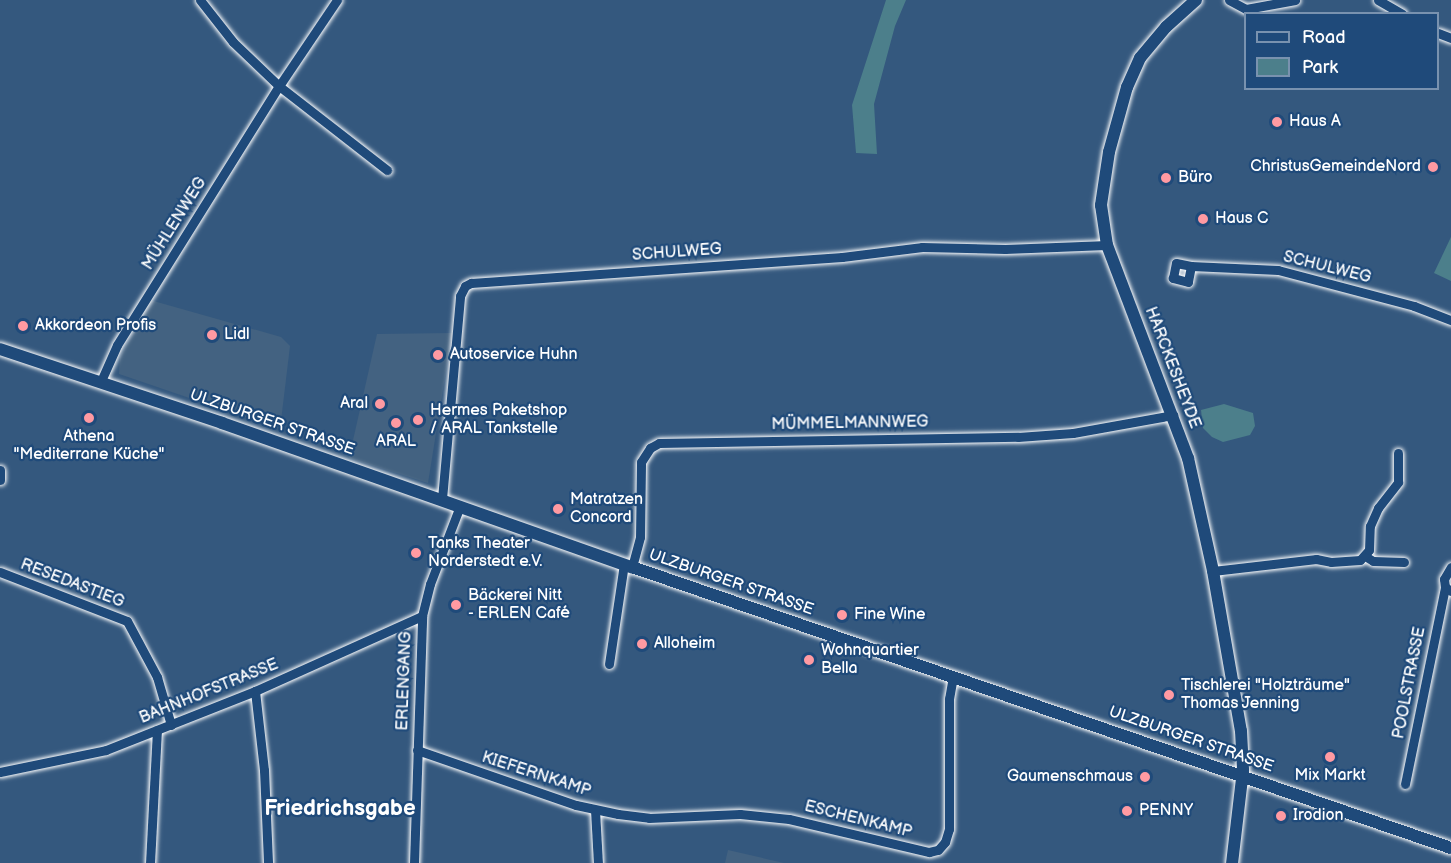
<!DOCTYPE html>
<html>
<head>
<meta charset="utf-8">
<style>
  body { margin:0 }
  #map { position:relative; width:1451px; height:863px; overflow:hidden; background:#34587e; font-family:"Balsamiq Sans",sans-serif }
  div>[style] { position:absolute }
  .built>* { inset:0; background:#436281 }
  .green>* { inset:0; background:#4c7f8b }
  .roads { filter:drop-shadow(0 0 2px #fff) drop-shadow(0 0 2px #fff) }
  .minor>* { height:9px; margin:-4.5px; padding:0 4.5px; transform-origin:4.5px; border-radius:4.5px; background:#1f4a7a }
  .secondary>* { height:12px; margin:-6px; padding:0 6px; transform-origin:6px; border-radius:6px; background:#1f4a7a }
  .dots>* { width:16px; height:16px; translate:-50% -50%; box-sizing:border-box; border:3px solid #1f4a7a; border-radius:50% }
  span { translate:-50% -50%; white-space:nowrap; text-align:center; line-height:1.15; -webkit-text-stroke:4.5px #1f4a7a; paint-order:stroke }
  .poi-label { font-size:16px; color:#fff }
  .left { translate:0 -50%; text-align:left }
  .right { translate:-100% -50%; text-align:right }
  .street-label { font-size:16px; color:#fff }
  .district-label { font-size:22px; color:#fff; font-weight:700 }
  .legend { position:absolute; left:1244px; top:12px; width:195px; height:78px; box-sizing:border-box; background:#1f4a7a; border:2px solid #7992af; margin:0; padding:8px 10px; list-style:none; font-size:18px; color:#fff }
  .legend li { display:flex; align-items:center; gap:12px; height:30px }
  .legend b { width:30px; border:2px solid #7992af }
</style>
</head>
<body>
<div id="map">
  <div class="built">
    <i style="clip-path:polygon(150px 300px,281px 337px,290px 346px,280px 429px,119px 374px,120px 357px)"></i>
    <i style="clip-path:polygon(452px 333px,428px 483px,349px 458px,377px 334px)"></i>
    <i style="clip-path:polygon(728px 850px,784px 863px,725px 863px)"></i>
  </div>
  <div class="green">
    <i style="clip-path:polygon(886px 0,906px 0,895px 26px,874px 104px,877px 154px,856px 153px,852px 105px)"></i>
    <i style="clip-path:polygon(1451px 237px,1451px 281px,1434px 273px)"></i>
    <i style="clip-path:polygon(1224px 404px,1253px 413px,1255px 426px,1250px 435px,1223px 442px,1212px 437px,1203px 428px,1201px 410px)"></i>
  </div>
  <div class="roads">
    <div class="minor">
      <i style="left:200px;top:0;width:53px;rotate:51.8deg"></i>
      <i style="left:233px;top:42px;width:64px;rotate:43.7deg"></i>
      <i style="left:279px;top:86px;width:137px;rotate:37.9deg"></i>
      <i style="left:1229px;top:0;width:19px;rotate:28deg"></i>
      <i style="left:1246px;top:9px;width:50px;rotate:-10.4deg"></i>
      <i style="left:1378px;top:0;width:28px;rotate:30deg"></i>
      <i style="left:1438px;top:33px;width:14px;rotate:21deg"></i>
      <i style="left:1176px;top:263px;width:15px;rotate:11deg"></i>
      <i style="left:1191px;top:266px;width:16px;rotate:101deg"></i>
      <i style="left:1188px;top:282px;width:16px;rotate:-165deg"></i>
      <i style="left:1173px;top:278px;width:15px;rotate:-79deg"></i>
      <i style="left:1191px;top:266px;width:87px;rotate:2.6deg"></i>
      <i style="left:1278px;top:270px;width:141px;rotate:14.8deg"></i>
      <i style="left:1414px;top:306px;width:40px;rotate:21deg"></i>
      <i style="left:101px;top:381px;width:39px;rotate:-66deg"></i>
      <i style="left:117px;top:345px;width:305px;rotate:-58deg"></i>
      <i style="left:279px;top:86px;width:104px;rotate:-56deg"></i>
      <i style="left:0;top:470px;width:10px;rotate:90deg"></i>
      <i style="left:442px;top:499px;width:204px;rotate:-84.9deg"></i>
      <i style="left:460px;top:296px;width:11px;rotate:-63deg"></i>
      <i style="left:465px;top:286px;width:7px;rotate:-27deg"></i>
      <i style="left:471px;top:283px;width:372px;rotate:-4deg"></i>
      <i style="left:842px;top:257px;width:81px;rotate:-7.1deg"></i>
      <i style="left:922px;top:247px;width:83px;rotate:1.4deg"></i>
      <i style="left:1005px;top:249px;width:102px;rotate:-2.2deg"></i>
      <i style="left:1365px;top:556px;width:9px;rotate:32deg"></i>
      <i style="left:1373px;top:561px;width:31px;rotate:2deg"></i>
      <i style="left:632px;top:567px;width:31px;rotate:-75deg"></i>
      <i style="left:640px;top:537px;width:75px;rotate:-89.2deg"></i>
      <i style="left:641px;top:462px;width:17px;rotate:-57deg"></i>
      <i style="left:650px;top:448px;width:10px;rotate:-29deg"></i>
      <i style="left:659px;top:443px;width:359px;rotate:-1deg"></i>
      <i style="left:1018px;top:437px;width:55px;rotate:-4.2deg"></i>
      <i style="left:1073px;top:433px;width:102px;rotate:-10.2deg"></i>
      <i style="left:1451px;top:567px;width:14px;rotate:120deg"></i>
      <i style="left:1444px;top:579px;width:8px;rotate:83deg"></i>
      <i style="left:1445px;top:587px;width:7px;rotate:34deg"></i>
      <i style="left:1213px;top:571px;width:104px;rotate:-6.6deg"></i>
      <i style="left:1316px;top:559px;width:15px;rotate:11deg"></i>
      <i style="left:1331px;top:562px;width:29px;rotate:-4deg"></i>
      <i style="left:1360px;top:560px;width:13px;rotate:-48deg"></i>
      <i style="left:1369px;top:550px;width:24px;rotate:-88deg"></i>
      <i style="left:1370px;top:526px;width:20px;rotate:-66deg"></i>
      <i style="left:1378px;top:508px;width:33px;rotate:-52deg"></i>
      <i style="left:1398px;top:482px;width:29px;rotate:-90deg"></i>
      <i style="left:0;top:572px;width:136px;rotate:21.1deg"></i>
      <i style="left:127px;top:621px;width:64px;rotate:61.8deg"></i>
      <i style="left:157px;top:677px;width:50px;rotate:73.7deg"></i>
      <i style="left:609px;top:664px;width:101px;rotate:-81.5deg"></i>
      <i style="left:255px;top:691px;width:80px;rotate:83.5deg"></i>
      <i style="left:264px;top:770px;width:93px;rotate:87.5deg"></i>
      <i style="left:417px;top:750px;width:168px;rotate:19.1deg"></i>
      <i style="left:576px;top:805px;width:43px;rotate:12.1deg"></i>
      <i style="left:618px;top:814px;width:31px;rotate:7deg"></i>
      <i style="left:649px;top:818px;width:91px;rotate:-2.5deg"></i>
      <i style="left:740px;top:814px;width:49px;rotate:5.8deg"></i>
      <i style="left:789px;top:819px;width:144px;rotate:13.3deg"></i>
      <i style="left:929px;top:852px;width:9px;rotate:-13deg"></i>
      <i style="left:938px;top:850px;width:11px;rotate:-49deg"></i>
      <i style="left:945px;top:842px;width:14px;rotate:-73deg"></i>
      <i style="left:949px;top:829px;width:130px;rotate:-90deg"></i>
      <i style="left:949px;top:699px;width:22px;rotate:-80deg"></i>
      <i style="left:0;top:772px;width:108px;rotate:-11.7deg"></i>
      <i style="left:106px;top:750px;width:160px;rotate:-21.6deg"></i>
      <i style="left:255px;top:691px;width:183px;rotate:-24.2deg"></i>
      <i style="left:1405px;top:784px;width:201px;rotate:-78.5deg"></i>
      <i style="left:595px;top:810px;width:53px;rotate:86.8deg"></i>
      <i style="left:150px;top:863px;width:133px;rotate:-87deg"></i>
      <i style="left:414px;top:863px;width:247px;rotate:-88.1deg"></i>
      <i style="left:422px;top:616px;width:33px;rotate:-76deg"></i>
      <i style="left:430px;top:584px;width:84px;rotate:-69deg"></i>
    </div>
    <div class="secondary">
      <i style="left:1196px;top:0;width:40px;rotate:138deg"></i>
      <i style="left:1166px;top:27px;width:40px;rotate:130deg"></i>
      <i style="left:1140px;top:58px;width:32px;rotate:114deg"></i>
      <i style="left:1127px;top:87px;width:67px;rotate:105.5deg"></i>
      <i style="left:1109px;top:152px;width:54px;rotate:98.6deg"></i>
      <i style="left:1101px;top:205px;width:40px;rotate:81.5deg"></i>
      <i style="left:1107px;top:245px;width:228px;rotate:69.2deg"></i>
      <i style="left:1188px;top:458px;width:116px;rotate:77.5deg"></i>
      <i style="left:1213px;top:571px;width:162px;rotate:80.1deg"></i>
      <i style="left:1241px;top:731px;width:39px;rotate:87deg"></i>
      <i style="left:1243px;top:770px;width:94px;rotate:96.7deg"></i>
      <i style="left:0;top:349px;width:234px;rotate:18.4deg"></i>
      <i style="left:222px;top:423px;width:435px;rotate:19.4deg"></i>
      <i style="left:632px;top:567px;width:866px;rotate:18.94deg"></i>
    </div>
  </div>
  <div class="dots">
    <i style="left:1277px;top:122px;background:#ff9aa2"></i>
    <i style="left:1433px;top:167px;background:#ff9aa2"></i>
    <i style="left:1166px;top:178px;background:#ff9aa2"></i>
    <i style="left:1203px;top:219px;background:#ff9aa2"></i>
    <i style="left:23px;top:326px;background:#ff9aa2"></i>
    <i style="left:212px;top:335px;background:#ff9aa2"></i>
    <i style="left:438px;top:355px;background:#ff9aa2"></i>
    <i style="left:380px;top:404px;background:#ff9aa2"></i>
    <i style="left:89px;top:418px;background:#ff9aa2"></i>
    <i style="left:418px;top:420px;background:#ff9aa2"></i>
    <i style="left:396px;top:423px;background:#ff9aa2"></i>
    <i style="left:558px;top:509px;background:#ff9aa2"></i>
    <i style="left:416px;top:553px;background:#ff9aa2"></i>
    <i style="left:456px;top:605px;background:#ff9aa2"></i>
    <i style="left:842px;top:615px;background:#ff9aa2"></i>
    <i style="left:642px;top:644px;background:#ff9aa2"></i>
    <i style="left:809px;top:660px;background:#ff9aa2"></i>
    <i style="left:1169px;top:695px;background:#ff9aa2"></i>
    <i style="left:1330px;top:757px;background:#ff9aa2"></i>
    <i style="left:1145px;top:777px;background:#ff9aa2"></i>
    <i style="left:1127px;top:811px;background:#ff9aa2"></i>
    <i style="left:1281px;top:816px;background:#ff9aa2"></i>
  </div>
  <div class="poi-label">
    <span class="left" style="left:1289px;top:122px">Haus A</span>
    <span class="right" style="left:1421px;top:167px">ChristusGemeindeNord</span>
    <span class="left" style="left:1178px;top:178px">Büro</span>
    <span class="left" style="left:1215px;top:219px">Haus C</span>
    <span class="left" style="left:35px;top:326px">Akkordeon Profis</span>
    <span class="left" style="left:224px;top:335px">Lidl</span>
    <span class="left" style="left:450px;top:355px">Autoservice Huhn</span>
    <span class="right" style="left:368px;top:404px">Aral</span>
    <span class="left" style="left:430px;top:420px">Hermes Paketshop<br>/ ARAL Tankstelle</span>
    <span style="left:89px;top:446px">Athena<br>"Mediterrane Küche"</span>
    <span style="left:396px;top:442px">ARAL</span>
    <span class="left" style="left:570px;top:509px">Matratzen<br>Concord</span>
    <span class="left" style="left:428px;top:553px">Tanks Theater<br>Norderstedt e.V.</span>
    <span class="left" style="left:468px;top:605px">Bäckerei Nitt<br>- ERLEN Café</span>
    <span class="left" style="left:854px;top:615px">Fine Wine</span>
    <span class="left" style="left:654px;top:644px">Alloheim</span>
    <span class="left" style="left:821px;top:660px">Wohnquartier<br>Bella</span>
    <span class="left" style="left:1181px;top:695px">Tischlerei "Holzträume"<br>Thomas Jenning</span>
    <span style="left:1330px;top:776px">Mix Markt</span>
    <span class="right" style="left:1133px;top:777px">Gaumenschmaus</span>
    <span class="left" style="left:1139px;top:811px">PENNY</span>
    <span class="left" style="left:1293px;top:816px">Irodion</span>
  </div>
  <div class="street-label">
    <span style="left:175px;top:224px;rotate:-58deg">MÜHLENWEG</span>
    <span style="left:677px;top:253px;rotate:-4deg">SCHULWEG</span>
    <span style="left:1327px;top:268px;rotate:14deg">SCHULWEG</span>
    <span style="left:1172px;top:368px;rotate:69deg">HARCKESHEYDE</span>
    <span style="left:272px;top:423px;rotate:19deg">ULZBURGER STRASSE</span>
    <span style="left:850px;top:424px;rotate:-1deg">MÜMMELMANNWEG</span>
    <span style="left:731px;top:583px;rotate:19deg">ULZBURGER STRASSE</span>
    <span style="left:72px;top:584px;rotate:21deg">RESEDASTIEG</span>
    <span style="left:405px;top:681px;rotate:-88deg">ERLENGANG</span>
    <span style="left:1410px;top:683px;rotate:-79deg">POOLSTRASSE</span>
    <span style="left:209px;top:692px;rotate:-22deg">BAHNHOFSTRASSE</span>
    <span style="left:1191px;top:740px;rotate:19deg">ULZBURGER STRASSE</span>
    <span style="left:536px;top:775px;rotate:18deg">KIEFERNKAMP</span>
    <span style="left:858px;top:820px;rotate:14deg">ESCHENKAMP</span>
  </div>
  <div class="district-label">
    <span style="left:340px;top:809px">Friedrichsgabe</span>
  </div>
  <ul class="legend">
  <li><b style="height:8px;background:#1f4a7a"></b>Road</li>
  <li><b style="height:16px;background:#4c7f8b"></b>Park</li>
  </ul>
</div>
</body>
</html>
